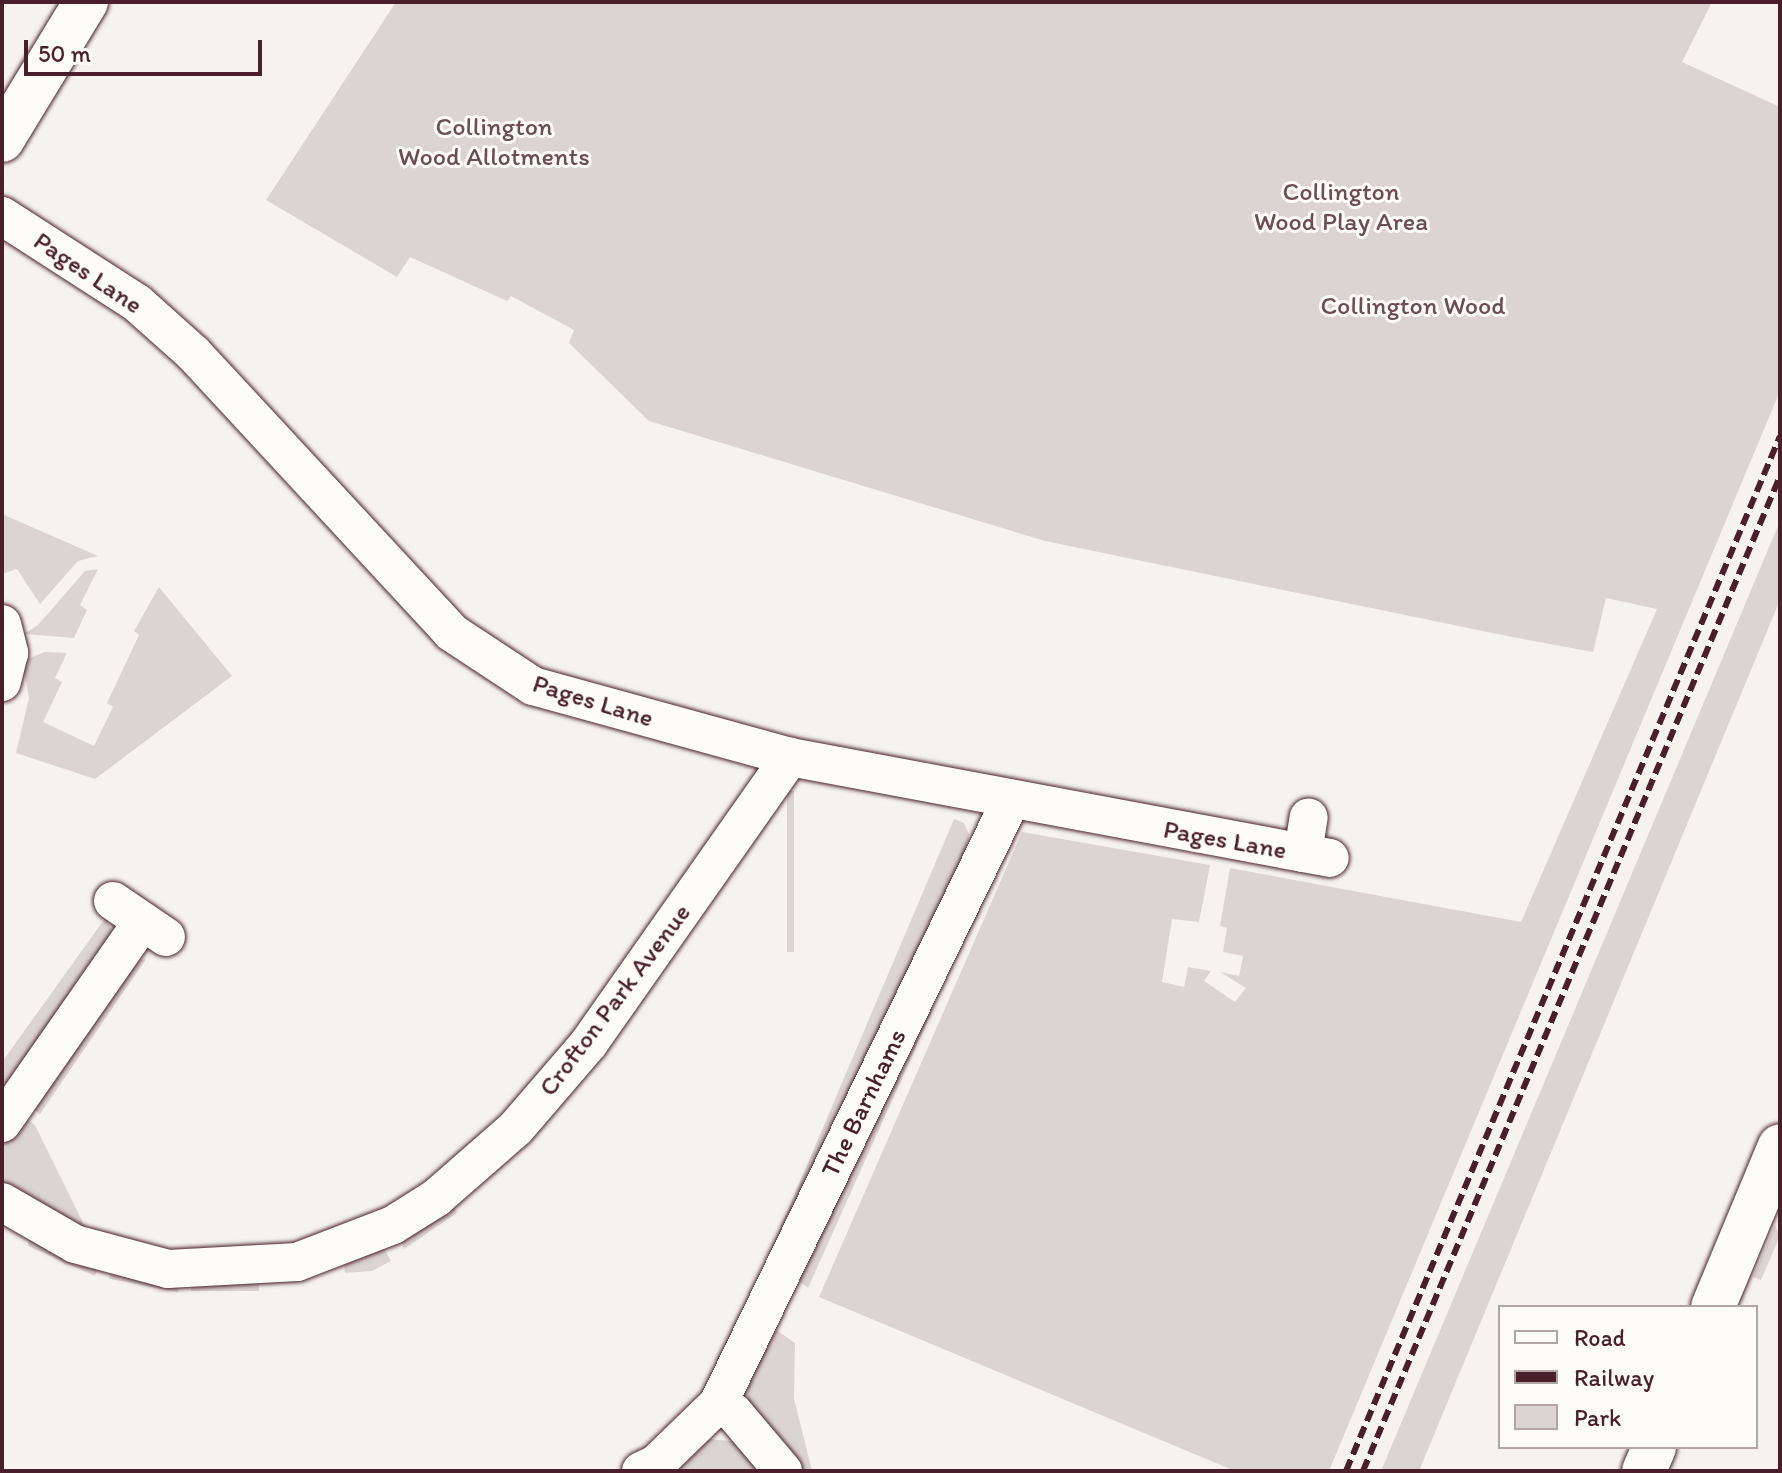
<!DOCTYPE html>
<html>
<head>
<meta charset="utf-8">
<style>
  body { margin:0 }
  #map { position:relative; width:1782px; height:1473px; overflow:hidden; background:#f6f3ef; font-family:Itim,sans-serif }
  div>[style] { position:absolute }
  .green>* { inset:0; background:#dcd4d2; transform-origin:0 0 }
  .roads { filter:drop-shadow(0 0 2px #4a1f2b) drop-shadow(0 0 2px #4a1f2b) }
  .minor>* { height:38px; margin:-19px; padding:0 19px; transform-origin:19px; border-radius:19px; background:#fdfcf7 }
  .tertiary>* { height:44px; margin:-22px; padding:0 22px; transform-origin:22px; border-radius:22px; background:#fdfcf7 }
  .secondary>* { height:44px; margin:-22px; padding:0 22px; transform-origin:22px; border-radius:22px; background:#fdfcf7 }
  .rail>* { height:6px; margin-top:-3px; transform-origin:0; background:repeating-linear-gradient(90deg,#4a1f2b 0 12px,transparent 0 18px) }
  span { translate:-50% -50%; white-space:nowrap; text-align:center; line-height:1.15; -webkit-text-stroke:6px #fdfcf7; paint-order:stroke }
  .park-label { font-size:26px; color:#6e4c55 }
  .street-label { font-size:26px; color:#4a1f2b }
  .frame { position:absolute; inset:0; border:4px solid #4a1f2b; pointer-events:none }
  .legend { position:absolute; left:1498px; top:1305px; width:260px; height:144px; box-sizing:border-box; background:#fdfcf7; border:2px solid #b5a4a5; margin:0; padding:10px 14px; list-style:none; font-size:24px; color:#4a1f2b }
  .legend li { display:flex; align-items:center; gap:16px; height:40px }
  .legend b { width:40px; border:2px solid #b5a4a5 }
  .scale { position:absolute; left:24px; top:40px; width:238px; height:36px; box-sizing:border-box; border:4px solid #4a1f2b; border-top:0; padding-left:10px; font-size:24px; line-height:28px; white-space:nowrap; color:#4a1f2b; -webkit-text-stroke:6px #fdfcf7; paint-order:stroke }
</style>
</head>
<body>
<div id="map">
  <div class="green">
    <i style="clip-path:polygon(396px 2px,1712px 2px,1682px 62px,1780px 107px,1780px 391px,1329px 1471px,1235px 1471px,819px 1297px,1022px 832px,1210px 865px,1199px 922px,1172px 919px,1162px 982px,1184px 987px,1188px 967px,1211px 971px,1204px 981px,1235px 1002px,1246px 988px,1220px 972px,1239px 976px,1243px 956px,1223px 952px,1227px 928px,1220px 926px,1230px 868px,1521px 922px,1657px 609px,1606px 598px,1593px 652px,1512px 637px,1045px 541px,649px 421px,569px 343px,574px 330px,511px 296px,507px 301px,410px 257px,397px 277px,266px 200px)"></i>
    <i style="clip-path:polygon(2px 514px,98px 556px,78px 561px,40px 604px,17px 569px,2px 574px)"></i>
    <i style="clip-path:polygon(1780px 521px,1780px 600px,1419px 1471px,1381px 1471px)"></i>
    <i style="clip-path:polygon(98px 569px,80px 605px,87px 610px,74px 638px,24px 634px,38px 625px,85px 571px)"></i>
    <i style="clip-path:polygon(159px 587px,232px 676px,95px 779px,16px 753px,29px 698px,22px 661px,45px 652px,67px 653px,55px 678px,62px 682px,43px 722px,94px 746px,113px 707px,107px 703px,139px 635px,134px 631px)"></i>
    <i style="left:787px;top:791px;width:7px;height:161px"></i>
    <i style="clip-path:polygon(954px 819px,964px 823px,969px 834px,965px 855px,748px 1304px)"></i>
    <i style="clip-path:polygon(106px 917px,115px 939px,2px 1091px,2px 1062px)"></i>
    <i style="clip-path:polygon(146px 959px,40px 1114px,29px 1106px,129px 963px)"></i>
    <i style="clip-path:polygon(926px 1006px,933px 1009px,808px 1288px,794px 1278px)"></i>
    <i style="clip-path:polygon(22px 1116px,35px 1125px,88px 1233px,3px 1188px,2px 1147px)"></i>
    <i style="clip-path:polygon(453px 1203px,457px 1213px,404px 1249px,401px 1241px)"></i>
    <i style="clip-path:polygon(1775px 1225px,1780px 1236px,1761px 1280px,1753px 1277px)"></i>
    <i style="clip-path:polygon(30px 1238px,99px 1266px,95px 1276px,28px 1246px)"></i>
    <i style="clip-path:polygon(383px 1247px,391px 1261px,372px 1271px,345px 1273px,344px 1264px)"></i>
    <i style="left:111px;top:1270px;width:70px;height:9px;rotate:11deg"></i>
    <i style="left:259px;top:1283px;width:8px;height:68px;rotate:90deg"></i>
    <i style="clip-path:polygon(772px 1327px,795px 1343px,794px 1399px,812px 1471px,801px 1471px,749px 1409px,747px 1391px)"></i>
    <i style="clip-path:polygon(707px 1439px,732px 1441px,762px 1471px,660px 1471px)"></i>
  </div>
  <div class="roads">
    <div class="minor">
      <i style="left:2px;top:216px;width:161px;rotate:32.8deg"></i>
      <i style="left:137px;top:303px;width:76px;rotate:41.8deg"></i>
      <i style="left:194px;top:354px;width:379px;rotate:47.2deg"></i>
      <i style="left:451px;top:632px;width:98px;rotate:33.4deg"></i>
      <i style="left:533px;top:686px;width:267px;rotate:15.4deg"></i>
      <i style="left:790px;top:757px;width:549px;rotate:10.59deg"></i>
      <i style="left:2px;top:624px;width:30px;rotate:76deg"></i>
      <i style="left:9px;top:653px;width:30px;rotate:104deg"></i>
      <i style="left:1303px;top:853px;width:36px;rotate:-81deg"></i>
      <i style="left:113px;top:901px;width:64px;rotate:34.2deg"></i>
      <i style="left:2px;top:1123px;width:246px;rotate:-55.1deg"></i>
      <i style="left:2px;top:1202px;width:84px;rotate:29.9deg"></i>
      <i style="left:75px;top:1244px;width:96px;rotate:15deg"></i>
      <i style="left:168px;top:1269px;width:129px;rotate:-3.1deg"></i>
      <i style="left:297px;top:1262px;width:103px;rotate:-21.1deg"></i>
      <i style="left:393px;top:1225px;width:51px;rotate:-32.1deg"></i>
      <i style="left:436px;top:1198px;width:106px;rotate:-41.2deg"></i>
      <i style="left:516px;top:1128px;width:112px;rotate:-49.3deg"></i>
      <i style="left:589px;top:1043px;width:350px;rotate:-54.9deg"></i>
      <i style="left:718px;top:1404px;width:18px;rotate:29deg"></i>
      <i style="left:734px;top:1413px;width:76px;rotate:49.8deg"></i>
      <i style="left:641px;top:1471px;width:17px;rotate:-25deg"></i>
      <i style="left:656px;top:1464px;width:86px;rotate:-44.1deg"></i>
      <i style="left:718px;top:1404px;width:669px;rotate:-64.12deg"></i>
    </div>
    <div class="tertiary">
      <i style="left:2px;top:140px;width:162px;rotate:-58.7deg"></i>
    </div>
    <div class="secondary">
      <i style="left:1713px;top:1307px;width:174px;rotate:-67.4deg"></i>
      <i style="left:1644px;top:1471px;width:26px;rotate:-67deg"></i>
    </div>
  </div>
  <div class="rail">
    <i style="left:1346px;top:1471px;width:1122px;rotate:-67.25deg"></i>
    <i style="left:1363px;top:1471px;width:1079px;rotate:-67.26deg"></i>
  </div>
  <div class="park-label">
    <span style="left:494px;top:142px">Collington<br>Wood Allotments</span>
    <span style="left:1341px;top:207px">Collington<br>Wood Play Area</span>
    <span style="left:1413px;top:306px">Collington Wood</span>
  </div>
  <div class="street-label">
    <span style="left:88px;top:273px;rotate:34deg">Pages Lane</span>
    <span style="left:593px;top:701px;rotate:17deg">Pages Lane</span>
    <span style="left:1225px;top:840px;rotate:10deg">Pages Lane</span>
    <span style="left:615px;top:1000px;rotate:-53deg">Crofton Park Avenue</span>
    <span style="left:864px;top:1103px;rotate:-64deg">The Barnhams</span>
  </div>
  <div class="frame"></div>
  <ul class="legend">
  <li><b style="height:10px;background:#fdfcf7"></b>Road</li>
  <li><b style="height:10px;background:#4a1f2b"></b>Railway</li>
  <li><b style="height:22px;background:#dcd4d2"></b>Park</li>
  </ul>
  <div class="scale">50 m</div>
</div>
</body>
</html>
